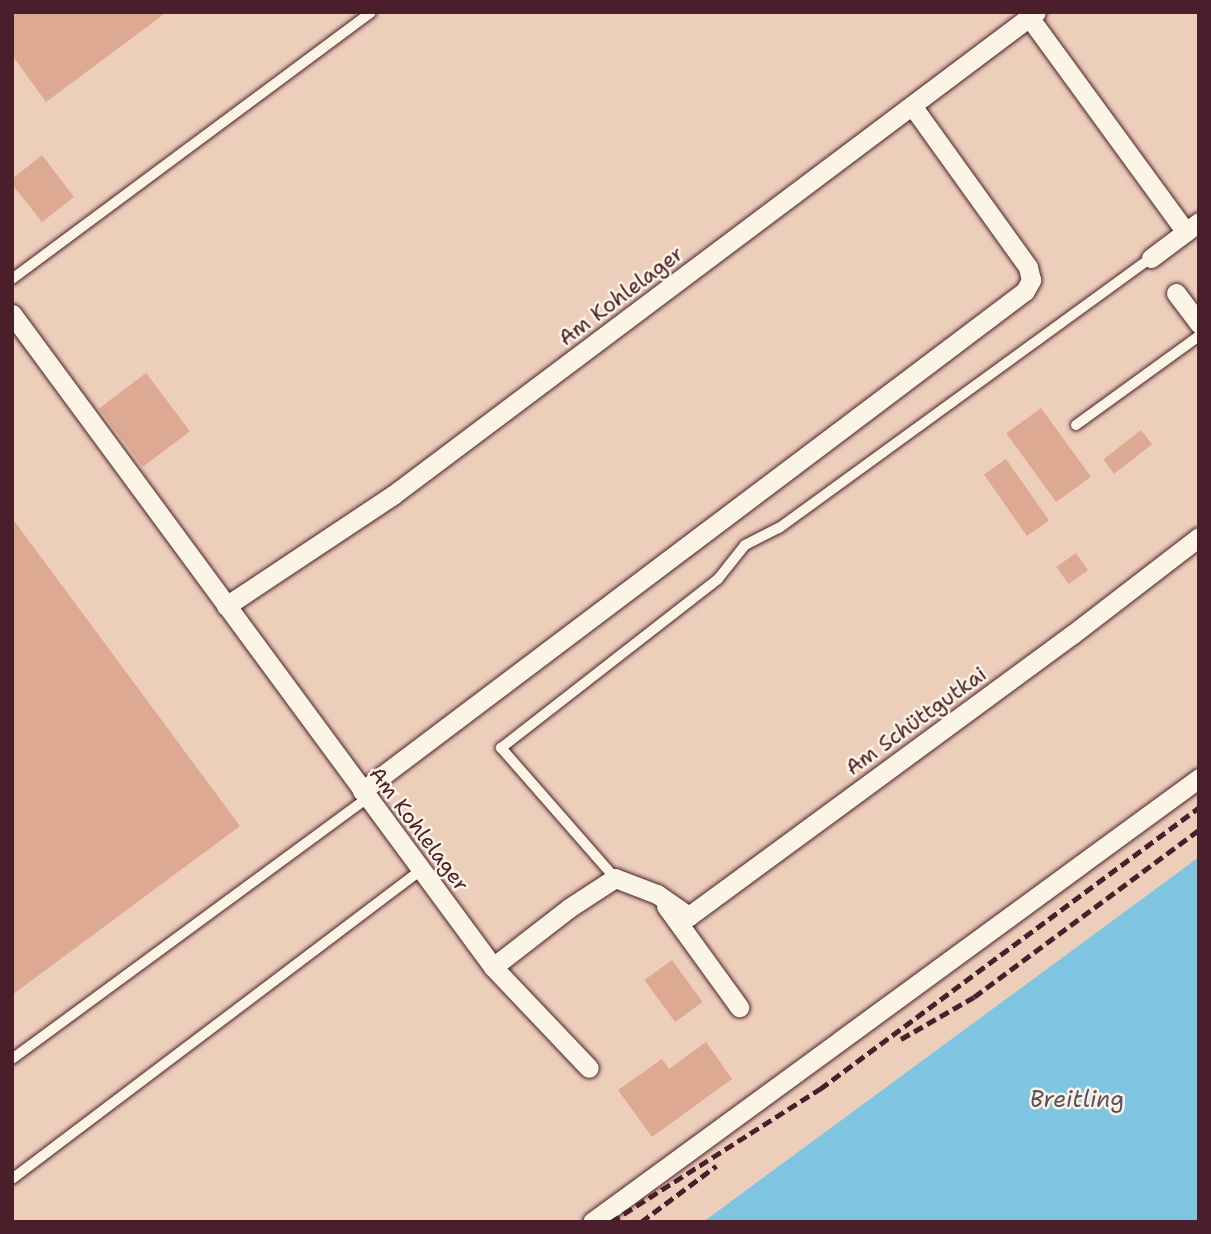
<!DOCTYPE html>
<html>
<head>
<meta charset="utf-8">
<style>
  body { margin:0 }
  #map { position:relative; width:1211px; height:1234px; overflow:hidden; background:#f3decc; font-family:"Shantell Sans",sans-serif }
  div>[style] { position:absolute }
  .built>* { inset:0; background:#edcebb }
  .water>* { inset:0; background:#7fc4e0 }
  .building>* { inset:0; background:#dea992; transform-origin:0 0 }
  .roads { filter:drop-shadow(0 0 2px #4a1f2b) drop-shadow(0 0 2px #4a1f2b) }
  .lane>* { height:10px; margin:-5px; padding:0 5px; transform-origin:5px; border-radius:5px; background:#fcf5e5 }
  .street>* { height:19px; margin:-9.5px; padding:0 9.5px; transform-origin:9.5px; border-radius:9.5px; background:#fcf5e5 }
  .rail>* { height:5px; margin-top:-2.5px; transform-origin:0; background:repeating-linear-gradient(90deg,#4a1f2b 0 10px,transparent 0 15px) }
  span { translate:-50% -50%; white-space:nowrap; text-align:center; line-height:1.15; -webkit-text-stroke:5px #fcf5e5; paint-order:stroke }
  .street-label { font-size:21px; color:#4a1f2b }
  .water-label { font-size:23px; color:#5a5161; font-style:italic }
  .frame { position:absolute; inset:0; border:14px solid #4a1f2b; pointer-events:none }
</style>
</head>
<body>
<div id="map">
  <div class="built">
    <i style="clip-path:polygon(12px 12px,1199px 12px,1199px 857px,703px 1222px,12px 1222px)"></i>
  </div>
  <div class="water">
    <i style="clip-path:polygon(1199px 857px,1199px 1222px,703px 1222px)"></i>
  </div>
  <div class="building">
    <i style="clip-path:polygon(12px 12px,167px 12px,46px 102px,12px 55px)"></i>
    <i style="clip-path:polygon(42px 155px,74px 197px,42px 222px,12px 184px,12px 179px)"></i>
    <i style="left:146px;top:373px;width:73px;height:59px;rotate:53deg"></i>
    <i style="left:1041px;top:408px;width:85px;height:43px;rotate:54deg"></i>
    <i style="left:1141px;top:430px;width:18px;height:48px;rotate:52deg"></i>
    <i style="left:1006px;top:459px;width:75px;height:27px;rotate:55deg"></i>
    <i style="clip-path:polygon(12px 518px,240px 826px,12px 995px)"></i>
    <i style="left:1076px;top:553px;width:21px;height:24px;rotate:55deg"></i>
    <i style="left:672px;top:960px;width:52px;height:34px;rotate:54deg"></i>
    <i style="clip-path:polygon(706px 1042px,732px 1079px,652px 1137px,618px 1090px,662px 1059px,669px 1069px)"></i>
  </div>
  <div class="roads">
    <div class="lane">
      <i style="left:12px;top:279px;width:447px;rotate:-36.6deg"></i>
      <i style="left:1076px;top:425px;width:152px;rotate:-35.9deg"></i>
      <i style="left:615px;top:878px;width:173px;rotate:-131.2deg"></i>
      <i style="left:501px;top:748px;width:275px;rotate:-37.9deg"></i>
      <i style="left:718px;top:579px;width:43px;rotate:-51.5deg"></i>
      <i style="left:745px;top:545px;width:38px;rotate:-27deg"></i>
      <i style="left:779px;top:528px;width:460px;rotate:-36deg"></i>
      <i style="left:12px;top:1059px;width:441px;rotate:-36.3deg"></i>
      <i style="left:12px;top:1179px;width:513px;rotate:-37.07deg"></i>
    </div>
    <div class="street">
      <i style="left:1029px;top:17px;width:266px;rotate:53.9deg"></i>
      <i style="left:1151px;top:258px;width:60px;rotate:-36.9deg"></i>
      <i style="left:1176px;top:293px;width:39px;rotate:53deg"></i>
      <i style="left:12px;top:314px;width:811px;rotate:53.62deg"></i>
      <i style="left:493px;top:967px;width:139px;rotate:46.5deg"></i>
      <i style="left:226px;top:606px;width:201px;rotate:-33.6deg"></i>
      <i style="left:393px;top:495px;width:804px;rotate:-36.91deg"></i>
      <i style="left:362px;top:791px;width:830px;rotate:-37.02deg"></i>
      <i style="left:1025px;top:291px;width:13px;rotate:-61deg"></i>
      <i style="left:1031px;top:280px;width:13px;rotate:-103deg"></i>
      <i style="left:1028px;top:267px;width:197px;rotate:-125.7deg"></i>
      <i style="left:666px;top:906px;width:125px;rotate:54.1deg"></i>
      <i style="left:493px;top:967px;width:96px;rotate:-37.8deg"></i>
      <i style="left:569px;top:908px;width:55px;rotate:-33.1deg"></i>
      <i style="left:615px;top:878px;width:45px;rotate:20.9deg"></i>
      <i style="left:657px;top:894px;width:39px;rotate:35deg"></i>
      <i style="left:689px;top:916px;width:476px;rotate:-36.3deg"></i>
      <i style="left:1073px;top:634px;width:159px;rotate:-37.6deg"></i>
      <i style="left:592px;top:1222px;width:752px;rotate:-36.18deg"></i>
    </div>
  </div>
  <div class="rail">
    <i style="left:901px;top:1039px;width:84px;rotate:-29.9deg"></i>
    <i style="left:974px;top:997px;width:280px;rotate:-36.6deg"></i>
    <i style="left:611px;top:1222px;width:248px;rotate:-32.5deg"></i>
    <i style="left:820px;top:1089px;width:472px;rotate:-36.6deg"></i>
    <i style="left:641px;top:1222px;width:94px;rotate:-36.7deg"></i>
  </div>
  <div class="street-label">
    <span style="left:621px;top:296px;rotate:-37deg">Am Kohlelager</span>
    <span style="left:916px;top:721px;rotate:-36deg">Am Schüttgutkai</span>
    <span style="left:419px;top:829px;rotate:53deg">Am Kohlelager</span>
  </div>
  <div class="water-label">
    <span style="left:1077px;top:1099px">Breitling</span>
  </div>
  <div class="frame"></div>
</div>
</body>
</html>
